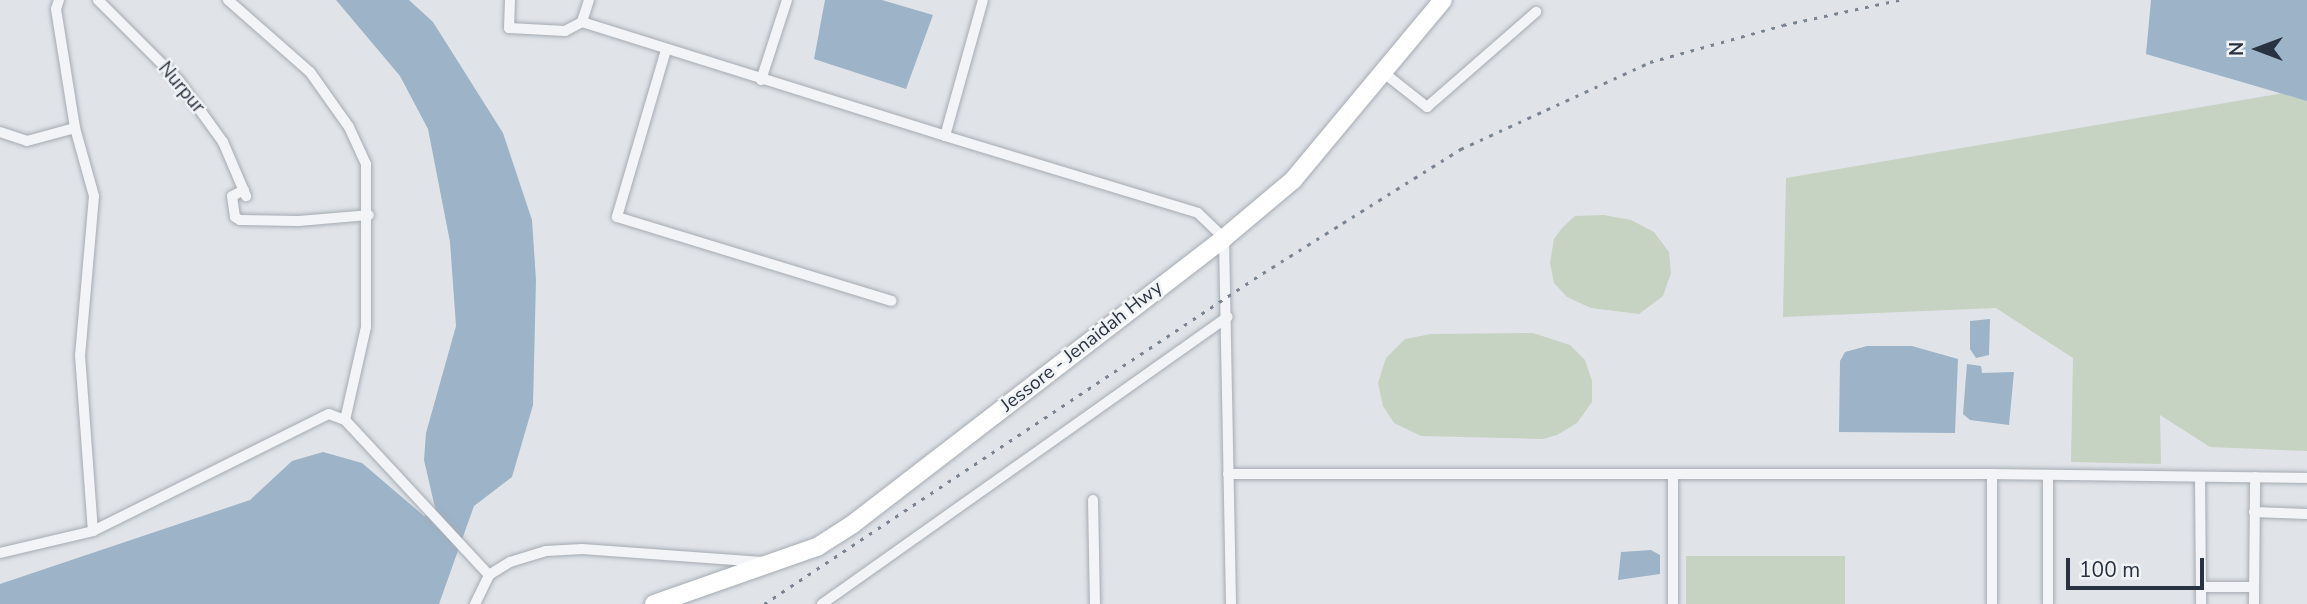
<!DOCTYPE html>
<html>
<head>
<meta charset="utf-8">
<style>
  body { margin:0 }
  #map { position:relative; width:2307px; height:604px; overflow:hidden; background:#e0e4e9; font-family:"Nunito Sans",sans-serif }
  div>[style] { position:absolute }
  .green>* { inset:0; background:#c6d2c2; transform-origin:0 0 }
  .water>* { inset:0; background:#9cb3c8 }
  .roads { filter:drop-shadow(0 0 2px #a5abb3) drop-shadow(0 0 2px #a5abb3) }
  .minor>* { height:10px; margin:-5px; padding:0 5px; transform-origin:5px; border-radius:5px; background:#f3f4f7 }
  .trunk>* { height:18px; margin:-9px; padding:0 9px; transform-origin:9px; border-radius:9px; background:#fff }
  .rail>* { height:2.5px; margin-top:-1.25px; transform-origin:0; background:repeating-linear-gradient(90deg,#7a8492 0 3.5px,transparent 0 10.5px) }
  span { translate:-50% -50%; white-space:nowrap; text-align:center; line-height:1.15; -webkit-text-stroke:5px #f0f3f6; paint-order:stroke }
  .street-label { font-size:19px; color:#293240 }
  .north { position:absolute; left:2223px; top:14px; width:70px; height:70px; -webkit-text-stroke:5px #f0f3f6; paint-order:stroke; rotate:270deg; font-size:19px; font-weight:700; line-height:28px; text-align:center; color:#293240 }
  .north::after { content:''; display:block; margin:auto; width:24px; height:32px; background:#293240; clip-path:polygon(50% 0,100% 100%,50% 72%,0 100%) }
  .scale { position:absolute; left:2066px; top:558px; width:138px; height:32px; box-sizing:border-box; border:4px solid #293240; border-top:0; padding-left:9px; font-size:21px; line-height:24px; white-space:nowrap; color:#293240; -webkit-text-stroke:5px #f0f3f6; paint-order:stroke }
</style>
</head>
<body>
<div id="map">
  <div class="green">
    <i style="clip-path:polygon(2307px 89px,2307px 451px,2210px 447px,2160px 415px,2161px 464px,2071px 462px,2073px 358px,1996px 308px,1783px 317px,1786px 178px)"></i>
    <i style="clip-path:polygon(1604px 215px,1631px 220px,1654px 232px,1669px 252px,1671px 273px,1663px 296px,1639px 314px,1591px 308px,1567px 297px,1554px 283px,1550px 263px,1554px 239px,1562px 228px,1575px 216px)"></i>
    <i style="clip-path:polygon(1533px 333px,1570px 345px,1585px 360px,1592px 381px,1592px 402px,1577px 423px,1557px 435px,1543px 439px,1421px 436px,1394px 423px,1383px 406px,1378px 383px,1386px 358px,1405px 339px,1431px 334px)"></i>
    <i style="left:1686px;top:556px;width:159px;height:48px"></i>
  </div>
  <div class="water">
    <i style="clip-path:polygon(336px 0,409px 0,433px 22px,503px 133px,532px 220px,536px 280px,533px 405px,512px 477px,474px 506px,439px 604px,0 604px,0 584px,250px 500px,292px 461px,323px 452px,362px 463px,424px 516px,436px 512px,424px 460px,426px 433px,456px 326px,450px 242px,428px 129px,400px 76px)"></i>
    <i style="clip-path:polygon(825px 0,882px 0,933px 15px,906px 89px,814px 59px)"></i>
    <i style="clip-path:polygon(2151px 0,2307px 0,2307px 101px,2146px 54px)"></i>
    <i style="clip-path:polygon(1990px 319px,1989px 355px,1976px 358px,1970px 349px,1970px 321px)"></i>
    <i style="clip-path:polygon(1867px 346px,1912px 346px,1958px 359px,1955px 433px,1839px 432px,1840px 361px,1845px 352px)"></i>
    <i style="clip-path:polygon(1967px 364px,1981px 366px,1982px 373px,2014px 372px,2009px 425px,1970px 420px,1963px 414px)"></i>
    <i style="clip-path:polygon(1651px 550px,1660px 555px,1660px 574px,1618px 580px,1621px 552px)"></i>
  </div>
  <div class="roads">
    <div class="minor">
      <i style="left:59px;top:0;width:9px;rotate:108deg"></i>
      <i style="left:56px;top:9px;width:121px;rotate:80.9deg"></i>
      <i style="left:75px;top:128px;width:71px;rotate:74.4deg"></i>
      <i style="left:94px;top:196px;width:160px;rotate:95deg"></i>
      <i style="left:80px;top:355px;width:176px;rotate:85.8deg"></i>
      <i style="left:98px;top:0;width:115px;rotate:45deg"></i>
      <i style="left:179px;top:81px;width:75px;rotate:54.2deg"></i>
      <i style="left:223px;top:142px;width:59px;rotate:66.9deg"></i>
      <i style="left:228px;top:0;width:109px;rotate:41.3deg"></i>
      <i style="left:310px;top:72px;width:67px;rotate:54.7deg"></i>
      <i style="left:349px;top:127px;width:41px;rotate:65.3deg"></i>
      <i style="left:366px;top:164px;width:163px;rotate:90deg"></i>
      <i style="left:366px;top:327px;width:95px;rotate:102.7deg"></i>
      <i style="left:510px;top:0;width:28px;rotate:92deg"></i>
      <i style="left:509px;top:28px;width:56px;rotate:3.1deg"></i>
      <i style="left:565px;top:31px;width:19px;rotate:-28deg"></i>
      <i style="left:589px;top:0;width:23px;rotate:108deg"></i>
      <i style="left:582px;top:22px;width:380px;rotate:17.4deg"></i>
      <i style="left:945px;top:136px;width:141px;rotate:-74.4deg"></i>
      <i style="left:666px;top:50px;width:174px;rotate:106.4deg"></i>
      <i style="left:617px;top:217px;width:287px;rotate:17deg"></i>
      <i style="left:1384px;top:73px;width:55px;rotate:38.3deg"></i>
      <i style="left:1427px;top:107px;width:145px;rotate:-41.1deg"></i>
      <i style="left:761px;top:80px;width:84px;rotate:-72deg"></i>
      <i style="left:0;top:132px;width:28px;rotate:18deg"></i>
      <i style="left:27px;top:141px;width:50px;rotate:-15.2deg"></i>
      <i style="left:945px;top:136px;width:264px;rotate:16.9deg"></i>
      <i style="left:1198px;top:213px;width:36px;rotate:44deg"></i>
      <i style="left:1224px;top:238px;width:366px;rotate:88.9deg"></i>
      <i style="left:244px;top:190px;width:13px;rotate:153deg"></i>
      <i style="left:232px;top:196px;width:21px;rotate:82deg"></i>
      <i style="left:235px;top:217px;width:6px;rotate:31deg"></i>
      <i style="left:240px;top:220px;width:58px;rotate:1deg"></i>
      <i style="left:298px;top:221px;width:71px;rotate:-4.8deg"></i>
      <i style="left:1228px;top:474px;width:764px"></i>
      <i style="left:1992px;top:474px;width:130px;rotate:90deg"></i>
      <i style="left:1673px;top:474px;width:130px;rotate:90deg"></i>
      <i style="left:1992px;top:474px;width:315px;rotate:0.7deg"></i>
      <i style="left:2200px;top:478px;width:126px;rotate:89.5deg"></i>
      <i style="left:1093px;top:500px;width:104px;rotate:88.9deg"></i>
      <i style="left:2254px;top:512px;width:53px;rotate:2.2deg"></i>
      <i style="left:0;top:553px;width:96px;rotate:-13.3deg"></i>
      <i style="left:93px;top:531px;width:263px;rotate:-26.4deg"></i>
      <i style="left:329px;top:414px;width:17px;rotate:21deg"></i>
      <i style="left:345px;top:420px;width:212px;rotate:47.1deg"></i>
      <i style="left:2201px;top:587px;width:53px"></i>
      <i style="left:475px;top:604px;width:32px;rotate:-64deg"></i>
      <i style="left:489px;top:575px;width:25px;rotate:-32deg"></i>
      <i style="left:510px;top:562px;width:38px;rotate:-17deg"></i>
      <i style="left:546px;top:551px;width:36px;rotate:-3deg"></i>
      <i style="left:582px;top:549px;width:181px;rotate:4.1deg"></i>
      <i style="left:822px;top:604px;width:497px;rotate:-35.3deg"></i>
      <i style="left:2048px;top:604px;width:129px;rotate:-90deg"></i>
      <i style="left:2254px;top:604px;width:127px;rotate:-89.5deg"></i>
    </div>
    <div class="trunk">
      <i style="left:654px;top:604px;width:173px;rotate:-19.3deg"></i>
      <i style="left:817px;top:547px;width:43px;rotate:-32.6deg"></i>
      <i style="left:853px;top:524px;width:468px;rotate:-37.6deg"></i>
      <i style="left:1224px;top:238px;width:90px;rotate:-40deg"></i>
      <i style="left:1293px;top:180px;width:234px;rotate:-50.2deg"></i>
    </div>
  </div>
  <div class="rail">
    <i style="left:764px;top:604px;width:599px;rotate:-33.56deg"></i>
    <i style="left:1263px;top:273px;width:234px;rotate:-32.1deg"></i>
    <i style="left:1461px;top:149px;width:208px;rotate:-24.7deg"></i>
    <i style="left:1650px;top:62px;width:138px;rotate:-15.5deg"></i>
    <i style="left:1783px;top:25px;width:119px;rotate:-12.2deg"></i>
  </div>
  <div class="street-label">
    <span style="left:181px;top:88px;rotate:50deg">Nurpur</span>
    <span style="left:1082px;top:347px;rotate:-38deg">Jessore - Jenaidah Hwy</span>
  </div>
  <div class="north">N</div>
  <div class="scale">100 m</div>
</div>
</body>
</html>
